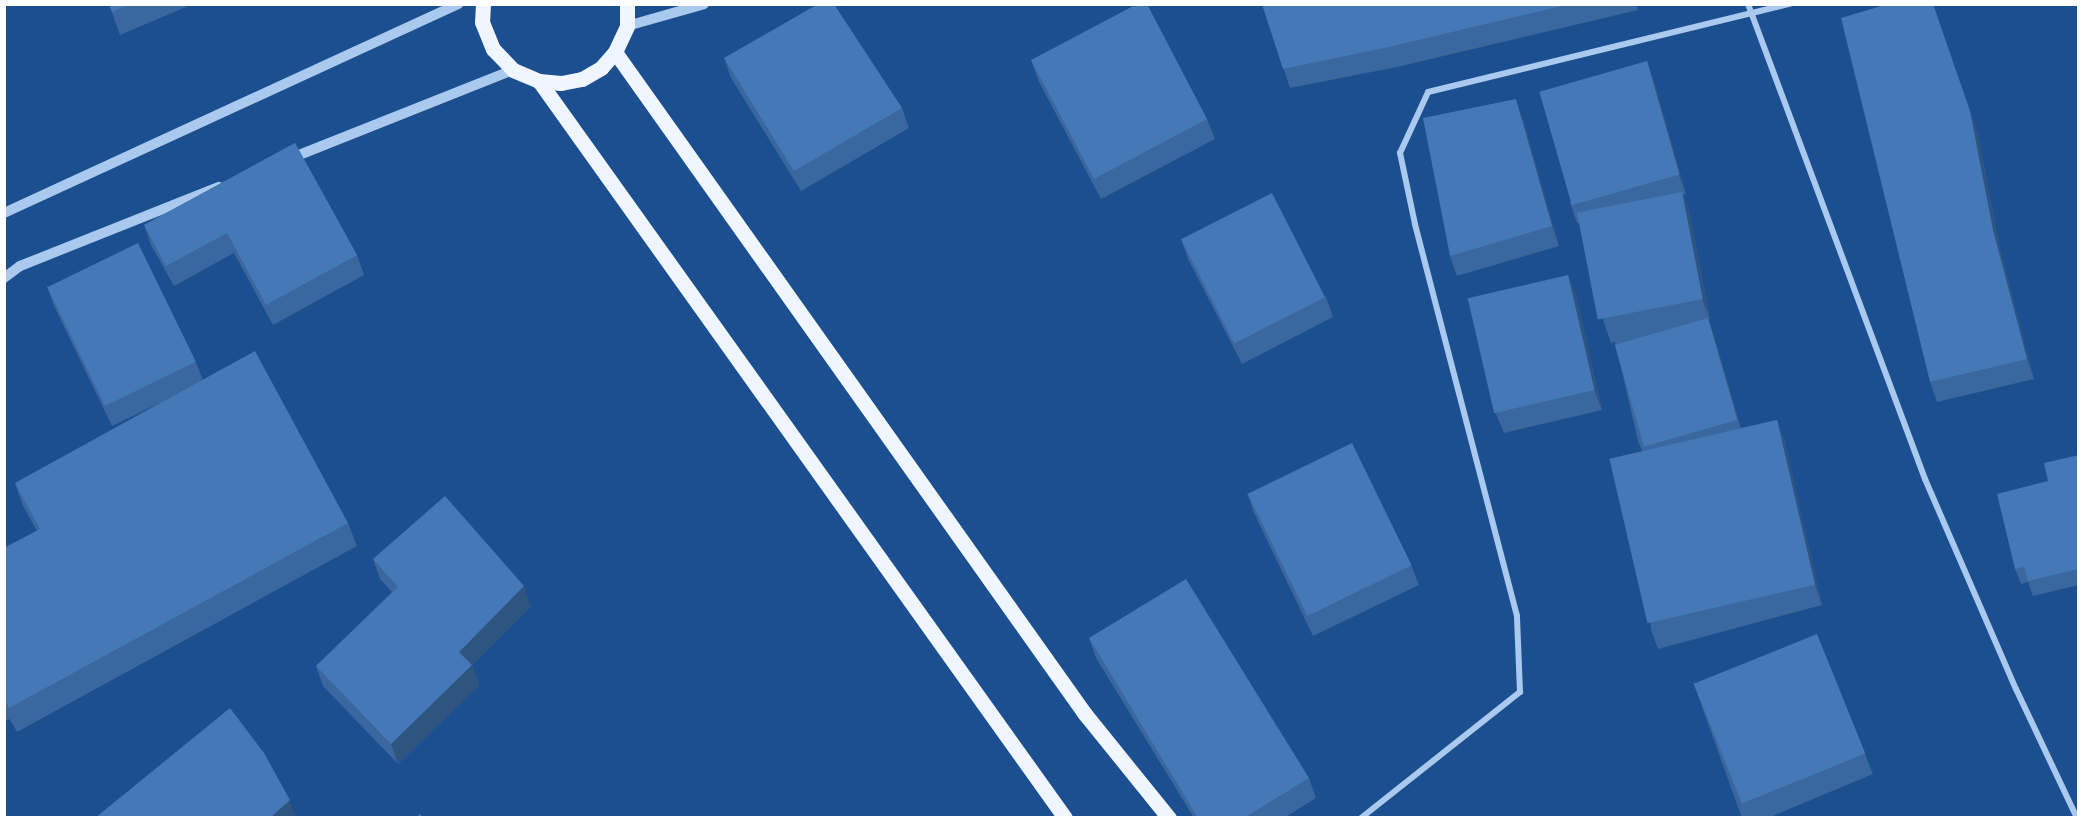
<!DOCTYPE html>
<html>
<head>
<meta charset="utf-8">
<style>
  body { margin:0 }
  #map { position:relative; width:2083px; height:822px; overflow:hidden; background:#1b4f8f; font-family:Rubik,sans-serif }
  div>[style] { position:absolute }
  .minor>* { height:6px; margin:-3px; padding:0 3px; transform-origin:3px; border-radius:3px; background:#a9c9ee }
  .tertiary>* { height:10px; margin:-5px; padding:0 5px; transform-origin:5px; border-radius:5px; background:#a9c9ee }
  .primary>* { height:15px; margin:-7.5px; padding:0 7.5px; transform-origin:7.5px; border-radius:7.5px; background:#f0f6ff }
  .wall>* { inset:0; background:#3a679d }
  .shaded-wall>* { inset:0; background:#305480 }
  .building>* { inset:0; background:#4478b7; transform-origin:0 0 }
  span { translate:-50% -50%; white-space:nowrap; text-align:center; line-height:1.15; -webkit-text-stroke:5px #1b4f8f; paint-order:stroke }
  .frame { position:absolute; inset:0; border:6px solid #fff; pointer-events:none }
</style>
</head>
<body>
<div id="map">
  <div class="minor">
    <i style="left:1748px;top:4px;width:507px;rotate:69.56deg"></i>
    <i style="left:1925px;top:479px;width:229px;rotate:66.6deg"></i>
    <i style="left:2016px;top:689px;width:143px;rotate:64.7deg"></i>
    <i style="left:1361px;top:818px;width:203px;rotate:-38.4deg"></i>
    <i style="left:1520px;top:692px;width:76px;rotate:-92.3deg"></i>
    <i style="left:1517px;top:616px;width:405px;rotate:-104.6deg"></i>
    <i style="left:1415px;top:224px;width:73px;rotate:-101.9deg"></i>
    <i style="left:1400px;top:153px;width:67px;rotate:-65.3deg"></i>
    <i style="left:1428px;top:92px;width:373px;rotate:-13.7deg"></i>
  </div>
  <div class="tertiary">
    <i style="left:627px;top:26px;width:80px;rotate:-15.9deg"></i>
    <i style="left:289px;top:159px;width:241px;rotate:-21.7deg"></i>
    <i style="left:4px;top:213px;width:500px;rotate:-24.7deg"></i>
    <i style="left:4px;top:278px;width:20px;rotate:-37deg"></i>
    <i style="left:20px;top:266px;width:214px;rotate:-21.7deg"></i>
  </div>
  <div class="primary">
    <i style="left:483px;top:4px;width:18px;rotate:93deg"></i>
    <i style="left:482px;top:22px;width:29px;rotate:68deg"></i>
    <i style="left:493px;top:49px;width:29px;rotate:46deg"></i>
    <i style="left:513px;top:70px;width:28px;rotate:23deg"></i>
    <i style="left:539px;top:81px;width:22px;rotate:5deg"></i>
    <i style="left:561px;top:83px;width:21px;rotate:-11deg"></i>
    <i style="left:582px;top:79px;width:22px;rotate:-30deg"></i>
    <i style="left:601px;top:68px;width:21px;rotate:-49deg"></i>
    <i style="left:615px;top:52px;width:29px;rotate:-65deg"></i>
    <i style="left:627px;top:26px;width:22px;rotate:-90deg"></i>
    <i style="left:615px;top:52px;width:812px;rotate:54.63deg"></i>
    <i style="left:1085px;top:714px;width:134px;rotate:51.1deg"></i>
    <i style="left:539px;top:81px;width:905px;rotate:54.48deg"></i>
  </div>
  <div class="wall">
    <i style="clip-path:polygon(109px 4px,193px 4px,120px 35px)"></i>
    <i style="clip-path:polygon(1262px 4px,1636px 4px,1638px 10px,1397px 67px,1290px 88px)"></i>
    <i style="clip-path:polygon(724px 58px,902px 108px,909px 128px,801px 191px,731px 78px)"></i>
    <i style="clip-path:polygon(1031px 60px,1207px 119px,1215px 139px,1101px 199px,1038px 80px)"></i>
    <i style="clip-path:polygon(1647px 61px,1654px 81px,1686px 194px,1683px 195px,1689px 211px,1710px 319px,1708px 319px,1713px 333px,1741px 428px,1777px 420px,1784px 439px,1822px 605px,1658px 649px,1651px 630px,1642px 451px,1638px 441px,1615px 342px,1611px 343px,1604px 323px,1579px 223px,1577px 223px,1570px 203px)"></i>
    <i style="clip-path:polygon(1523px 119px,1559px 246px,1457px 276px,1450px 256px)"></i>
    <i style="clip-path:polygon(1977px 130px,2000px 249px,2034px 379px,1937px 402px,1930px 382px)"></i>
    <i style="clip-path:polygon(295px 143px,357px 255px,364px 275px,273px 325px,234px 253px,174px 286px,151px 245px,144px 225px)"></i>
    <i style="clip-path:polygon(1181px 239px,1326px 297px,1333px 317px,1242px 364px,1188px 259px)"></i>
    <i style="clip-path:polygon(1568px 275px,1576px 295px,1602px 410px,1504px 433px,1496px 414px)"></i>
    <i style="clip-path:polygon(47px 286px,196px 362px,203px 380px,348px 523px,357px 546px,17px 732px,8px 716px,10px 719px,4px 722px,4px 548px,37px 531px,23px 506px,15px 483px,160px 403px,112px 426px,54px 306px)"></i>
    <i style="clip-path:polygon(2079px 455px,2079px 585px,2033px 596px,2028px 582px,2021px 584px,2015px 569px,2048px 481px)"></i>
    <i style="clip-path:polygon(1247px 493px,1411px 565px,1419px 585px,1313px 636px,1254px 513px)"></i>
    <i style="clip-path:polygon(373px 559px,531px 606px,472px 665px,479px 685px,398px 764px,323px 686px,316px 666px,392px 592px,380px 579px)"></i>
    <i style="clip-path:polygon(1089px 638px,1309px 778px,1316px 798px,1284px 818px,1194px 818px,1096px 658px)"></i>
    <i style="clip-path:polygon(1693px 682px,1865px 754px,1873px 774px,1768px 818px,1742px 818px)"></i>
  </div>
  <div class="shaded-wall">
    <i style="clip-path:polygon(1933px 4px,1977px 130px,2000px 249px,2034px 379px,2027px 359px)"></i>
    <i style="clip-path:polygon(1647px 61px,1654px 81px,1686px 194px,1679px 175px)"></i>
    <i style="clip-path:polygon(1516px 99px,1523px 119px,1559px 246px,1552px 226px)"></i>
    <i style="clip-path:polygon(1682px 192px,1689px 211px,1710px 319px,1702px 299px)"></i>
    <i style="clip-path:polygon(1568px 275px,1576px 295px,1602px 410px,1594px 390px)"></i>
    <i style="clip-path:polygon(1708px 318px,1713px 333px,1743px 435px,1738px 420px)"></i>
    <i style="clip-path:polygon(1777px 420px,1784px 439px,1822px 605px,1815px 585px)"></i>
    <i style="clip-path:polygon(524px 586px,531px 606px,472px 665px,479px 685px,398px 764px,391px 744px,459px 652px)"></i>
    <i style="clip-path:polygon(290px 800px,296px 818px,270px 818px)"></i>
  </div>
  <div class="building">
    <i style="clip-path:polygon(109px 4px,129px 4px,112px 12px)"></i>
    <i style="clip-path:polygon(818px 4px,834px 4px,902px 108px,794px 171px,724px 58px)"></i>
    <i style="clip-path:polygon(1137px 4px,1147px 4px,1207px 119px,1094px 179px,1031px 60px)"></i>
    <i style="clip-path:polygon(1262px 4px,1570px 4px,1389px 47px,1283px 69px)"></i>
    <i style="clip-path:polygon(1888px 4px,1933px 4px,1970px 111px,1993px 230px,2027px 359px,1930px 382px,1841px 18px)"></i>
    <i style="left:1647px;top:61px;width:118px;height:112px;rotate:74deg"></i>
    <i style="clip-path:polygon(1516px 99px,1552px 226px,1450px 256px,1423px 118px)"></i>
    <i style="clip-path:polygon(295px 143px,357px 255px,266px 305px,227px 233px,166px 266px,144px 225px)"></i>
    <i style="left:1682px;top:192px;width:109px;height:107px;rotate:79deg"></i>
    <i style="left:1272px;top:193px;width:117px;height:102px;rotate:63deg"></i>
    <i style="left:138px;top:243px;width:132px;height:101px;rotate:64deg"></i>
    <i style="left:1568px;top:275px;width:118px;height:103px;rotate:77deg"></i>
    <i style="left:1708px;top:318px;width:106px;height:97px;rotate:74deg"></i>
    <i style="clip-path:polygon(255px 351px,348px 523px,9px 708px,4px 700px,4px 548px,40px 529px,15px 483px)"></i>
    <i style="left:1777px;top:420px;width:169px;height:172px;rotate:77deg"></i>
    <i style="left:1352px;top:443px;width:136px;height:116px;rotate:64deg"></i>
    <i style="clip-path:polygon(2079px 455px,2079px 569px,2028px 581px,2024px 567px,2015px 569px,1997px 494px,2048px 481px,2044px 463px)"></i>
    <i style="clip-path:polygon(445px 496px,524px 586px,459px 652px,472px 665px,391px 744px,316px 666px,398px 587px,373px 559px)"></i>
    <i style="clip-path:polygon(1186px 579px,1309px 778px,1244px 818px,1198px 818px,1089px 638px)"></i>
    <i style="left:1817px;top:634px;width:129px;height:133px;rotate:68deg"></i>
    <i style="clip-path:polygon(230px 708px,264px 753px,290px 800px,270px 818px,95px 818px)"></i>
    <i style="clip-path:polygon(420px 814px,423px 818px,415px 818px)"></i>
  </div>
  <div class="frame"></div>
</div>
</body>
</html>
